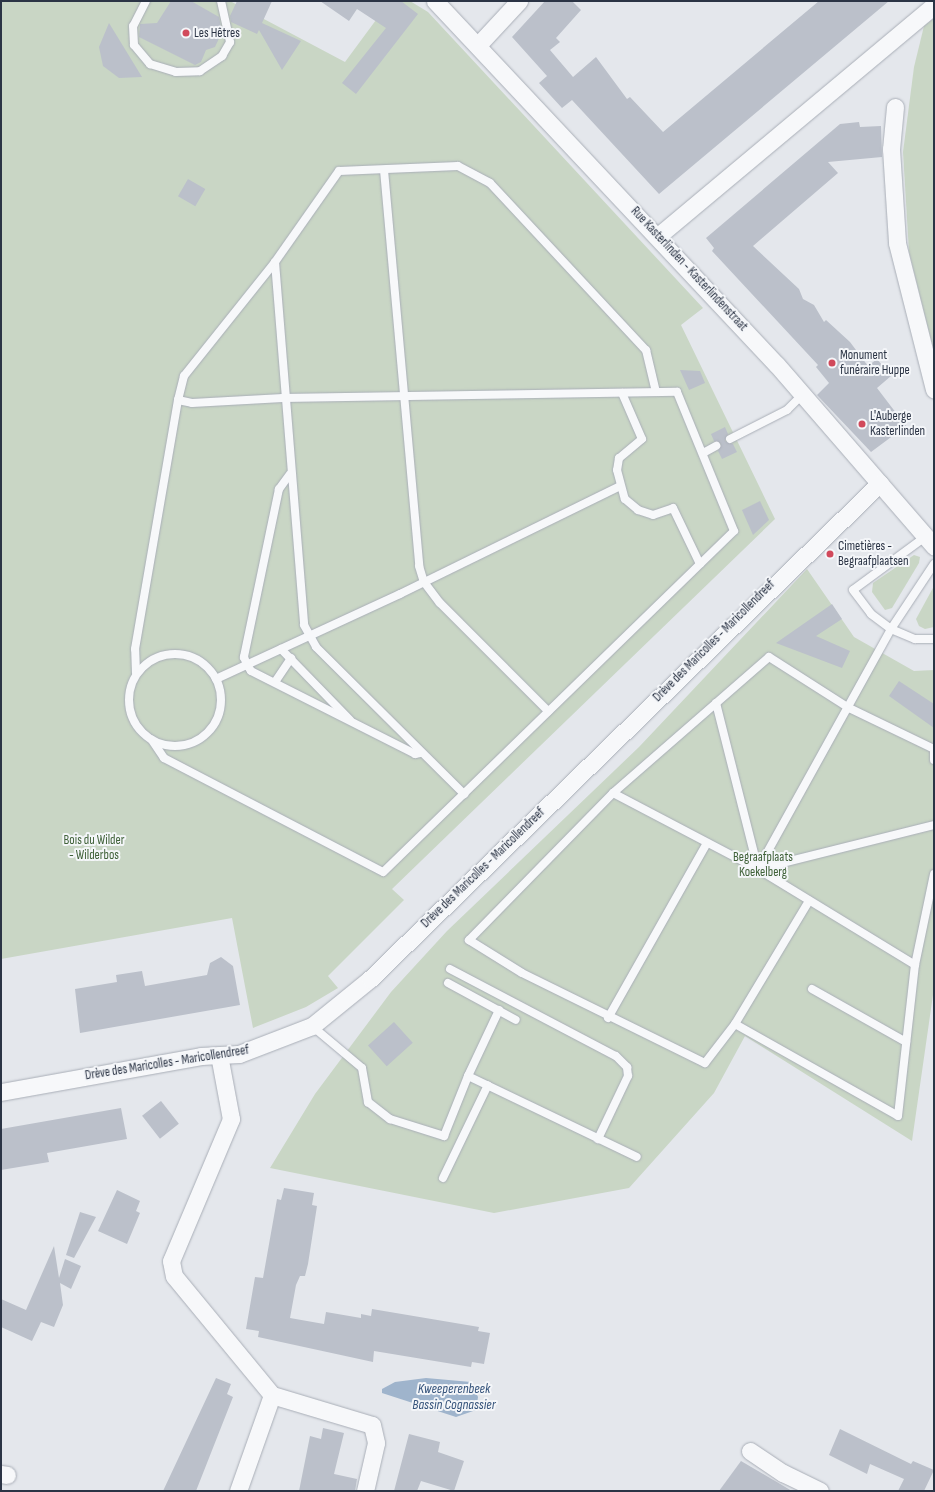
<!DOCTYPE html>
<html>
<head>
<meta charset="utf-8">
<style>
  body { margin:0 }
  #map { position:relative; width:935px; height:1492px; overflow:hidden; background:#e4e7ec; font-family:"Sofia Sans Condensed",sans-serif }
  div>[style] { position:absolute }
  .green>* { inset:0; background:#c9d6c5 }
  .water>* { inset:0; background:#9fb4cc }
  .building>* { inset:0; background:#bbc0ca; transform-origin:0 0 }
  .roads { filter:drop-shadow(0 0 1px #a9aeb7) drop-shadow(0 0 1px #a9aeb7) }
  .service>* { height:8px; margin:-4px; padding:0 4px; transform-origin:4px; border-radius:4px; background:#f7f8fa }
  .service>.ring { margin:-4px; padding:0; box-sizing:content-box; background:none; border:8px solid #f7f8fa; border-radius:50% }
  .minor>* { height:17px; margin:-8.5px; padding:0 8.5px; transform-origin:8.5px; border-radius:8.5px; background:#f7f8fa }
  .dots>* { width:11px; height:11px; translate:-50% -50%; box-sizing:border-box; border:2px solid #f4f6f9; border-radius:50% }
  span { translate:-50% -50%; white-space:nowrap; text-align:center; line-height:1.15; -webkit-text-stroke:4px #f4f6f9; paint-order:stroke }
  .poi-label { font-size:13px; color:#2b3445 }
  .left { translate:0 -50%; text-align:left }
  .street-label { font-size:13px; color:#2b3445 }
  .park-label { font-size:13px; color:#3f6138 }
  .water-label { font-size:14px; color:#34527a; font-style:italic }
  .frame { position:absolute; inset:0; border:2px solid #2b3445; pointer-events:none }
</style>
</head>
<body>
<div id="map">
  <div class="green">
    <i style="clip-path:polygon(1px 1px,230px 1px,345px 62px,390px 1px,410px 1px,428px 12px,703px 308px,681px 325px,775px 519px,392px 889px,404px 900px,328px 976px,338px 988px,306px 1007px,253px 1028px,232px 918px,1px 959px)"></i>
    <i style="clip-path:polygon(934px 18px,934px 352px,909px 252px,903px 152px,914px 67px,924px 26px)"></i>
    <i style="clip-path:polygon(914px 555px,920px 557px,919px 563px,892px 608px,885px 610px,872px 592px,873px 583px)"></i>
    <i style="clip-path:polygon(807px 569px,854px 637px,914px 671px,934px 670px,934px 988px,912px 1141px,745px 1036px,714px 1093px,629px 1188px,494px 1213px,270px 1168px,315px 1094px,391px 992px,447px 931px,639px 747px)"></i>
    <i style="clip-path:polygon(934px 586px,934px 627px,925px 629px,919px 626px,916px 619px)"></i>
  </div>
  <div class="water">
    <i style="clip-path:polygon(426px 1378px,471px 1382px,478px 1397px,476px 1410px,456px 1417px,382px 1393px,382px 1389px,395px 1382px)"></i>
  </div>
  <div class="building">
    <i style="clip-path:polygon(171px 1px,191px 1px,219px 17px,222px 32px,215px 47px,206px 50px,201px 62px,195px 65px,139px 37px,140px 24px,157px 23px)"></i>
    <i style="clip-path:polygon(237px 1px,272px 1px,262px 23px,301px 41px,282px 70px,259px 30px,257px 34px,231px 22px,230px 16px)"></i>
    <i style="clip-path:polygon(320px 1px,401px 1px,418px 14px,356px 94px,342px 83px,386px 28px,357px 9px,349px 21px)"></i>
    <i style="clip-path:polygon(545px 1px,572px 1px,581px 10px,556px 38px,560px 42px,550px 50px,573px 77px,596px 57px,627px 99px,630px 97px,663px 132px,819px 1px,889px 1px,659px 194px,572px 100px,562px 108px,539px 83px,547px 76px,512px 37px)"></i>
    <i style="clip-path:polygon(109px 23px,142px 77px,119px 78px,103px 66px,99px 47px)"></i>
    <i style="clip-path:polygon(859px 122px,860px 127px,881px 126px,882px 157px,828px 162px,838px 173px,753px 246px,799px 289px,803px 299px,814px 305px,824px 322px,826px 320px,850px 342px,868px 366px,877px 359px,891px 376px,877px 388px,906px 426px,871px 452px,817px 395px,829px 383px,816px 367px,818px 365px,712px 251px,714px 248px,706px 238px,840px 124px)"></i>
    <i style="left:188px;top:179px;width:20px;height:20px;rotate:30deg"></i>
    <i style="clip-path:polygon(680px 370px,700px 371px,705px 383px,689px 390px)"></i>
    <i style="clip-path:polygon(725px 427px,728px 434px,725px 441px,733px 444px,737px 452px,722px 459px,718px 451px,721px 444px,714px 441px,711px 434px)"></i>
    <i style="clip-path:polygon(760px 501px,769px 520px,753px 535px,742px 510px)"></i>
    <i style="clip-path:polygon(832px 604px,842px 619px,816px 636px,850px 651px,842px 668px,776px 643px)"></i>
    <i style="clip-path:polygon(899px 681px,934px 704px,934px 728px,889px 696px)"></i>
    <i style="clip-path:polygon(221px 957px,233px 966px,240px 1005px,80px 1033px,75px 989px,117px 982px,116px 975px,142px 971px,145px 986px,207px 975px,210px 963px)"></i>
    <i style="left:394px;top:1022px;width:28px;height:35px;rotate:48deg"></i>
    <i style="left:161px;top:1101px;width:29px;height:24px;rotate:52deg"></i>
    <i style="clip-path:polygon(121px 1108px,127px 1139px,47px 1153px,49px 1162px,1px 1170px,1px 1129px)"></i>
    <i style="clip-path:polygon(284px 1188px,314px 1193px,312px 1205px,317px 1206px,308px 1264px,305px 1276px,300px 1276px,296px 1285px,290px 1318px,324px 1324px,326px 1312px,361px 1318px,361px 1314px,371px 1316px,372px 1309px,479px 1327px,478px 1331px,490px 1333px,484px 1364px,472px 1362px,471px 1367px,374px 1351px,373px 1362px,258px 1337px,259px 1331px,246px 1329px,255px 1277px,263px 1278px,277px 1199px,281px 1200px)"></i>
    <i style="clip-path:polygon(117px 1190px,140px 1201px,136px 1211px,140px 1213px,127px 1244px,98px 1231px)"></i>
    <i style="clip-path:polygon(80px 1212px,96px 1217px,74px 1258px,66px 1255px)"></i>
    <i style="clip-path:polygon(54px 1246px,59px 1278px,65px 1259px,81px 1266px,71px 1289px,60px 1283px,63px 1305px,54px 1327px,41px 1322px,32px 1341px,1px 1327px,1px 1299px,26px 1310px)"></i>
    <i style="clip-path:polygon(216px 1378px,231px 1384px,227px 1394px,233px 1397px,196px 1491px,163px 1491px)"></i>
    <i style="clip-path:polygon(323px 1428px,344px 1433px,334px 1474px,357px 1479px,355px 1491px,299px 1491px,310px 1436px,321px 1439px)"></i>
    <i style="clip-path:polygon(840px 1429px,911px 1464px,913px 1461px,934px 1470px,924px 1491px,898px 1491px,904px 1479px,870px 1464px,867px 1474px,829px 1455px)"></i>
    <i style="clip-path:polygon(409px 1434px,440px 1442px,438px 1452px,464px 1461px,454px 1491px,421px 1481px,417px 1491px,394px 1491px)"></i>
    <i style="clip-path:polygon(741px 1461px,792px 1491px,719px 1491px)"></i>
  </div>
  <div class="roads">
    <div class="service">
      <i style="left:146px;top:1px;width:28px;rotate:117deg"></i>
      <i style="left:133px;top:26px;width:19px;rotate:87deg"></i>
      <i style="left:134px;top:45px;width:25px;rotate:50deg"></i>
      <i style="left:150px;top:64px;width:27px;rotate:17deg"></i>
      <i style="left:176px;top:72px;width:24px;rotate:-2deg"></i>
      <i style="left:200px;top:71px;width:27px;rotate:-34deg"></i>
      <i style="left:222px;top:56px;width:16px;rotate:-60deg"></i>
      <i style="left:230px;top:42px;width:42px;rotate:-102.4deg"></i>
      <i style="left:384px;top:170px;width:398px;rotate:84.9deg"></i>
      <i style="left:419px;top:566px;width:17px;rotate:73deg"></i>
      <i style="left:424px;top:582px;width:26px;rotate:53deg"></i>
      <i style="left:440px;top:603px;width:153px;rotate:45deg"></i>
      <i style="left:275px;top:262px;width:364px;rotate:85.4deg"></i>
      <i style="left:304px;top:625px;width:25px;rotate:61deg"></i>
      <i style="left:316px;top:647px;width:209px;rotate:44.8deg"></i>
      <i style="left:622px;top:393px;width:50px;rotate:66.5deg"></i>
      <i style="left:642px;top:439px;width:30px;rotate:140deg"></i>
      <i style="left:619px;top:458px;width:12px;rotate:99deg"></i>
      <i style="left:617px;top:470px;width:30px;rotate:75deg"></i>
      <i style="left:625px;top:499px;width:17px;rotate:40deg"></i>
      <i style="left:638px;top:510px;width:16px;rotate:18deg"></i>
      <i style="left:653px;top:515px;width:21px;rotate:-19deg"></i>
      <i style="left:673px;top:508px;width:62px;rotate:64.3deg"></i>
      <i style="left:178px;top:400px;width:25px;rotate:-76deg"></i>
      <i style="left:184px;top:376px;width:146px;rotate:-51.4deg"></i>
      <i style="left:275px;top:262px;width:111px;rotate:-54.9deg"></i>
      <i style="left:339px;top:171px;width:119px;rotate:-2.4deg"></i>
      <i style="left:458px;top:166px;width:36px;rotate:28deg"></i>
      <i style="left:490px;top:183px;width:229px;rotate:47deg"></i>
      <i style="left:646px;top:350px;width:43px;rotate:76.6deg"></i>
      <i style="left:730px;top:439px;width:64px;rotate:-27deg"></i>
      <i style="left:787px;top:410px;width:23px;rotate:-45deg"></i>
      <i style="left:705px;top:452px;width:13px;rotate:-29deg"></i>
      <i style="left:290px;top:474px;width:19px;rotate:126deg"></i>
      <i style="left:279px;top:489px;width:172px;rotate:101.8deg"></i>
      <i style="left:244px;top:657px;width:9px;rotate:69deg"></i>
      <i style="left:247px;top:665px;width:7px;rotate:56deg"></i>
      <i style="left:251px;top:671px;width:184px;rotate:26.8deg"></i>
      <i style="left:415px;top:754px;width:5px;rotate:-11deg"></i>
      <i style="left:925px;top:537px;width:89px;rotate:143.6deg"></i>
      <i style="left:853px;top:590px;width:30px;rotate:53deg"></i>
      <i style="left:871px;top:614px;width:25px;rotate:37deg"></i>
      <i style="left:891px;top:629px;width:26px;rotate:23deg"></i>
      <i style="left:915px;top:639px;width:19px"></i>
      <i style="left:281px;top:649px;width:99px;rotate:45.8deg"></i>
      <i class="ring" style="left:129px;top:654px;width:84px;height:84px"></i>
      <i style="left:136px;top:673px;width:24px;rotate:-92deg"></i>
      <i style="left:135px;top:649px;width:253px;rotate:-80.2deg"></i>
      <i style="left:178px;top:400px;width:14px;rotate:12deg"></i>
      <i style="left:192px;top:403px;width:91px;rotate:-3.1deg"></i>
      <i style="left:283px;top:398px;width:394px;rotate:-0.9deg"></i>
      <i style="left:677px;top:392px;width:150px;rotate:67.7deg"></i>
      <i style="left:734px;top:531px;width:489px;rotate:135.8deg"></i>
      <i style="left:383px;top:872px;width:247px;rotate:-152.5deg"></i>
      <i style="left:164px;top:758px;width:22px;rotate:-124deg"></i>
      <i style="left:216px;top:679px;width:203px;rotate:-24.8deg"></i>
      <i style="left:400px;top:594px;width:245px;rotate:-26.1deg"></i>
      <i style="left:275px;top:682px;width:29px;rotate:-56deg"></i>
      <i style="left:716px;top:703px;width:171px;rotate:75.8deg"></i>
      <i style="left:934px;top:760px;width:11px;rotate:-90deg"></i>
      <i style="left:934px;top:749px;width:94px;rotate:-154.2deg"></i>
      <i style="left:849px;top:708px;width:95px;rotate:-147.5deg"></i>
      <i style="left:769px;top:657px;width:207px;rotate:138.9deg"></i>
      <i style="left:613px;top:793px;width:164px;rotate:27.7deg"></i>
      <i style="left:758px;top:869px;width:184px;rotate:31.4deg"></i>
      <i style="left:915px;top:965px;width:93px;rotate:-78.2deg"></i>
      <i style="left:613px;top:793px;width:206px;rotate:134.4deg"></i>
      <i style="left:469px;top:940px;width:62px;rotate:31.9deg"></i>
      <i style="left:522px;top:973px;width:204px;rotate:26.2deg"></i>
      <i style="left:705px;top:1063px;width:49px;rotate:-52.4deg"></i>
      <i style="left:735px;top:1024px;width:144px;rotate:-59deg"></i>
      <i style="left:758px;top:869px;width:274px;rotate:-61deg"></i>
      <i style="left:891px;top:629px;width:78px;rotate:-56.5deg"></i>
      <i style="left:758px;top:869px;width:181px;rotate:-14deg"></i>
      <i style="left:450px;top:969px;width:187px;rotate:27.7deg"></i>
      <i style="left:616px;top:1056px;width:16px;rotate:45deg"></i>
      <i style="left:627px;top:1067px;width:9px;rotate:84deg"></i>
      <i style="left:628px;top:1076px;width:70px;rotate:115.5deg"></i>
      <i style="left:448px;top:983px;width:77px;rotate:28.6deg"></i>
      <i style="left:812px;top:989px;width:108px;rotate:29.4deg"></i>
      <i style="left:608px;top:1018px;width:201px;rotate:-60.5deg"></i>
      <i style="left:735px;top:1024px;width:187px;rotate:29.4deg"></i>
      <i style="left:898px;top:1116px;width:152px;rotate:-83.6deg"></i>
      <i style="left:312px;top:1026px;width:65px;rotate:40deg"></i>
      <i style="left:362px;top:1068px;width:35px;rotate:80deg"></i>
      <i style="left:368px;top:1102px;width:28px;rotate:38deg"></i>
      <i style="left:390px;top:1119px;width:57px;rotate:17.5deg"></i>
      <i style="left:444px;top:1136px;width:65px;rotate:-68.2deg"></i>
      <i style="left:468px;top:1076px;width:187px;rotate:25.6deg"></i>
      <i style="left:468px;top:1076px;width:73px;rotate:-64.8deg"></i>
      <i style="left:443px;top:1178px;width:103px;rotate:-64.2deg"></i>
    </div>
    <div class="minor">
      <i style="left:435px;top:1px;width:499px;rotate:46.8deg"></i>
      <i style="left:777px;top:365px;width:240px;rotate:49.1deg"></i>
      <i style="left:479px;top:44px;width:59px;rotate:-47.1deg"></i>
      <i style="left:895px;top:107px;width:42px;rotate:95.4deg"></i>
      <i style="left:891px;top:149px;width:94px;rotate:86.3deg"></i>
      <i style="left:897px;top:243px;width:151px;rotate:75.8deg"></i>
      <i style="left:658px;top:236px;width:360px;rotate:-39.9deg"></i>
      <i style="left:219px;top:1055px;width:65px;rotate:79.4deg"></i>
      <i style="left:231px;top:1119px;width:154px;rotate:112.9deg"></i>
      <i style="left:171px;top:1261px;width:15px;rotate:79deg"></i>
      <i style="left:174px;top:1276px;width:154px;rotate:50.5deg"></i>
      <i style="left:272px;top:1395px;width:102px;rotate:109.5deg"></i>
      <i style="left:1px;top:1092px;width:203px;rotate:-10.2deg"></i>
      <i style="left:201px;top:1056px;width:38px;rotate:-3deg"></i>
      <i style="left:239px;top:1054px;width:78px;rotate:-21deg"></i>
      <i style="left:312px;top:1026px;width:75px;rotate:-39deg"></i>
      <i style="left:370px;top:979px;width:711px;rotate:-44.2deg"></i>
      <i style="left:272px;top:1395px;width:104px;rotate:16.7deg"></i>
      <i style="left:372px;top:1425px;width:18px;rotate:77deg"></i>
      <i style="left:376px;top:1443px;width:49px;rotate:102.9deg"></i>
      <i style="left:750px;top:1451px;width:40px;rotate:34deg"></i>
      <i style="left:783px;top:1473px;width:41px;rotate:25.9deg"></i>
      <i style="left:1px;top:1474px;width:6px;rotate:9deg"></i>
    </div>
  </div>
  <div class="dots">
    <i style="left:186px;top:33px;background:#d1495b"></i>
    <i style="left:832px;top:363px;background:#d1495b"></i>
    <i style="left:862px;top:424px;background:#d1495b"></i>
    <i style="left:830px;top:554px;background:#d1495b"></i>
  </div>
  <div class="poi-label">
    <span class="left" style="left:194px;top:33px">Les Hêtres</span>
    <span class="left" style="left:840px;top:363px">Monument<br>funéraire Huppe</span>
    <span class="left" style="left:870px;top:424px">L'Auberge<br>Kasterlinden</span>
    <span class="left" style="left:838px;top:554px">Cimetières -<br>Begraafplaatsen</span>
  </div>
  <div class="street-label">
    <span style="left:689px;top:269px;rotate:47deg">Rue Kasterlinden - Kasterlindenstraat</span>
    <span style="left:714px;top:641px;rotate:-45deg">Drève des Maricolles - Maricollendreef</span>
    <span style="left:483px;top:868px;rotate:-44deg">Drève des Maricolles - Maricollendreef</span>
    <span style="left:167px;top:1063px;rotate:-9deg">Drève des Maricolles - Maricollendreef</span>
  </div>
  <div class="park-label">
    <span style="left:94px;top:848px">Bois du Wilder<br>- Wilderbos</span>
    <span style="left:763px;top:865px">Begraafplaats<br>Koekelberg</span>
  </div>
  <div class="water-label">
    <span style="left:454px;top:1397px">Kweeperenbeek<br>Bassin Cognassier</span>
  </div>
  <div class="frame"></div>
</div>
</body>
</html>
